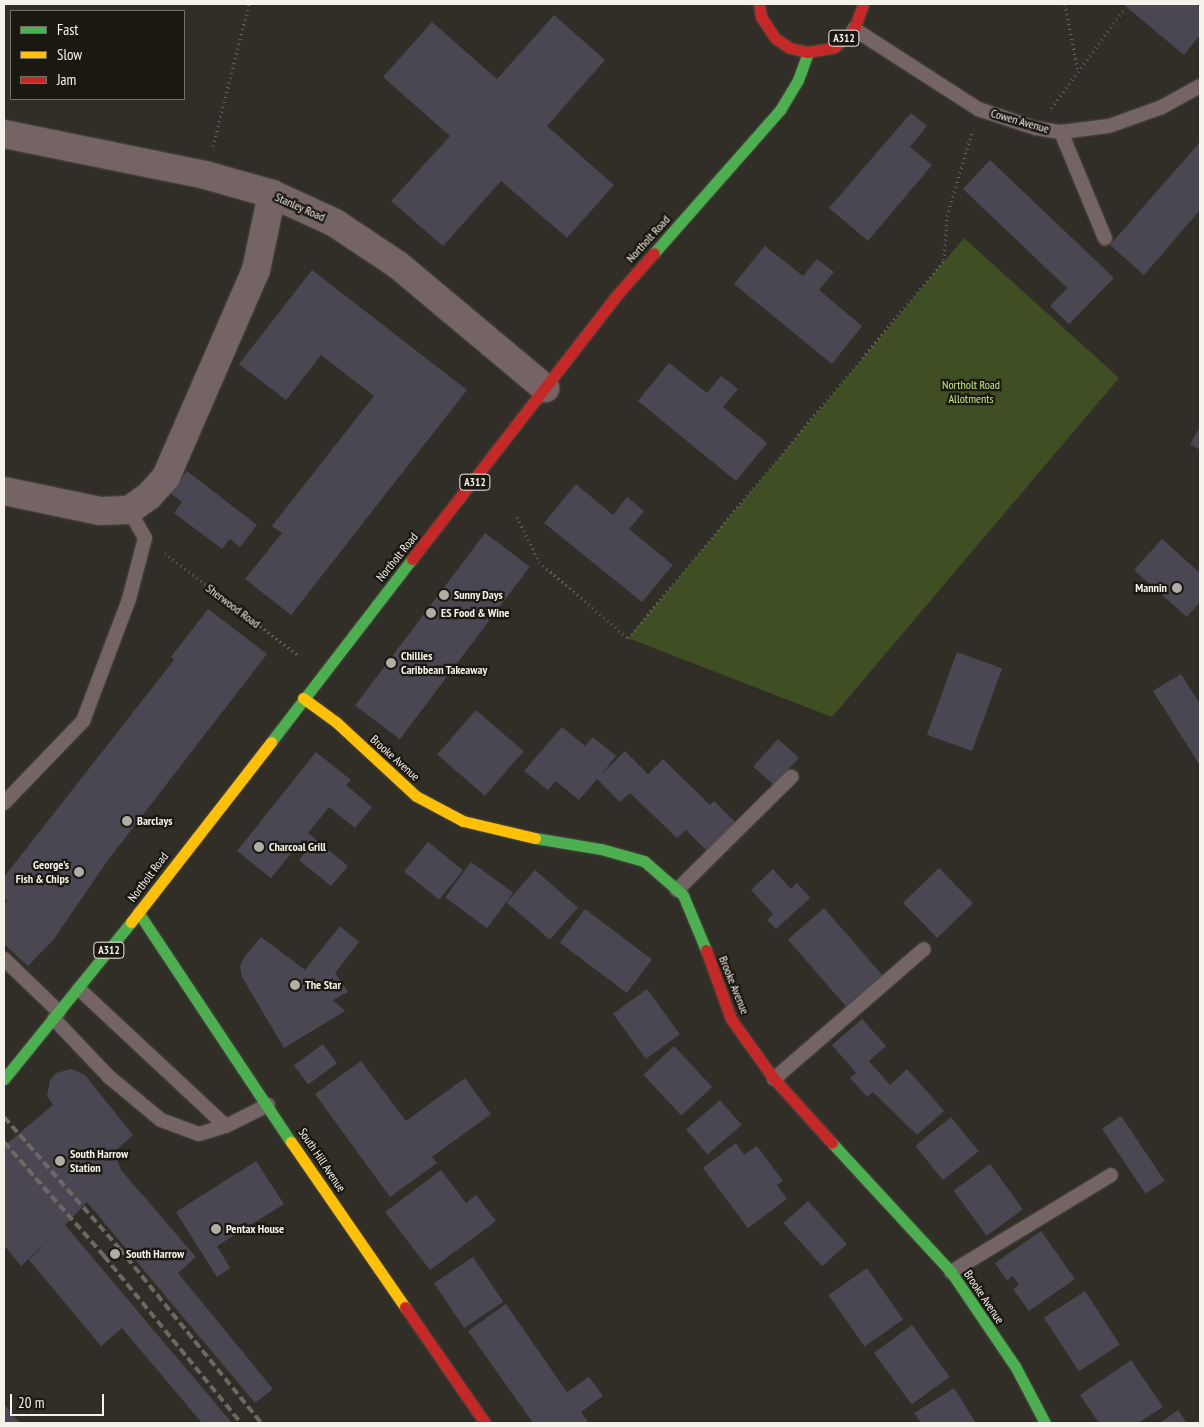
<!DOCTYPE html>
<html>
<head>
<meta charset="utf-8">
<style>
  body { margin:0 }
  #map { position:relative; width:1204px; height:1427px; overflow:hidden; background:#302e26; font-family:"PT Sans Narrow",sans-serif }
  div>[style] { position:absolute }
  .green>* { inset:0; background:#3f4e23 }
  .building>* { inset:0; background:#4a4752; transform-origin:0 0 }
  .path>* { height:3px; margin-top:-1.5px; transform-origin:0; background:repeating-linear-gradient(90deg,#6d6462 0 1px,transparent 0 5px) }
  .roads { filter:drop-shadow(0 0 1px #4b4942) drop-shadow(0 0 1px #4b4942) }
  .lane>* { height:14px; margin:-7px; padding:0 7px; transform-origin:7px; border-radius:7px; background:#746465 }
  .street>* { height:28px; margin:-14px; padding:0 14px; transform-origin:14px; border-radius:14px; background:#746465 }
  .fast>* { height:11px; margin:-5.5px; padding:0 5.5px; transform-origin:5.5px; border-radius:5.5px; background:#4caf50 }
  .slow>* { height:11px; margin:-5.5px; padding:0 5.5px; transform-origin:5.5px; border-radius:5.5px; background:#ffc107 }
  .jam>* { height:11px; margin:-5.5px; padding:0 5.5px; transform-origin:5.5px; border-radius:5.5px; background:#c62828 }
  .rail>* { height:4px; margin-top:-2px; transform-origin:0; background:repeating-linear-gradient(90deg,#706765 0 8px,transparent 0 12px) }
  .dots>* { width:14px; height:14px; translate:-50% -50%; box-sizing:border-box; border:2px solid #1a1811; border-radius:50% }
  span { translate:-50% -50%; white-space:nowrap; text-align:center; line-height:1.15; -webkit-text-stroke:4.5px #1a1811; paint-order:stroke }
  .shield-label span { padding:1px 4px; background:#1a1811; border:1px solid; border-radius:4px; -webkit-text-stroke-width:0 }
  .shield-label { font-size:11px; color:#f5f2e9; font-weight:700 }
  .street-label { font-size:12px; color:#f5f2e9 }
  .park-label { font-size:12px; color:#c2ec7b }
  .poi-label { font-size:12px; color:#f5f2e9; font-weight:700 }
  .right { translate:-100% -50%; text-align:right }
  .left { translate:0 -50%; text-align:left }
  .frame { position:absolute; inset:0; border:5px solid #f5f2e9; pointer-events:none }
  .legend { position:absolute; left:10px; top:10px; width:175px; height:90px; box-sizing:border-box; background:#1a1811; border:1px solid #726f67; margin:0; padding:6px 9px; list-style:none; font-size:15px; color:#f5f2e9 }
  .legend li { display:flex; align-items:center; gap:10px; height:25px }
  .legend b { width:25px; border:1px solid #726f67 }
  .scale { position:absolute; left:10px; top:1394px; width:94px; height:22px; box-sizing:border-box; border:2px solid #f5f2e9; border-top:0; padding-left:6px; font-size:15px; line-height:18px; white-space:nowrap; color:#f5f2e9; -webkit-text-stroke:4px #1a1811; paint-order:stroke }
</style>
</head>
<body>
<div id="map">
  <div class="green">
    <i style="clip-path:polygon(964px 238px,1119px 378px,832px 717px,628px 638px)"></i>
  </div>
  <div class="building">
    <i style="clip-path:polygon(1123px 4px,1196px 4px,1200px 7px,1200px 35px,1184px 55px)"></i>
    <i style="clip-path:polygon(554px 15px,605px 60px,547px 126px,614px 185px,567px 238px,501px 181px,443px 246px,391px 201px,450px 136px,383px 77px,432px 22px,497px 79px)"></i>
    <i style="clip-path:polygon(911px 113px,927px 126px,910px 147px,932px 165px,868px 241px,829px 208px)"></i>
    <i style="clip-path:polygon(1200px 142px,1200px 210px,1144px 275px,1110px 245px)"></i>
    <i style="clip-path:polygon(990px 160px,1114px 278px,1069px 324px,1050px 306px,1067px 288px,963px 189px)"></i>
    <i style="clip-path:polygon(765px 246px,803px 276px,817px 259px,834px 272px,819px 290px,862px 326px,832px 364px,734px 284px)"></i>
    <i style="clip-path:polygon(312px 270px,467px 390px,291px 615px,245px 579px,282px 533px,272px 526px,374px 396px,321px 355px,286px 400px,239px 364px)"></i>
    <i style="clip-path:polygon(669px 363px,707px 393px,721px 376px,738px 389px,723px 407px,767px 443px,736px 481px,638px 401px)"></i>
    <i style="clip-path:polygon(1200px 427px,1200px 450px,1190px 444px)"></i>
    <i style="clip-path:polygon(187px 471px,257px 525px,240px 547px,230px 539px,222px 549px,174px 513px,182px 502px,170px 493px)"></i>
    <i style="clip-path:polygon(576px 484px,613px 515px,627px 497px,644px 511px,629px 529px,673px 565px,642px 602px,544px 523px)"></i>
    <i style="left:485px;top:533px;width:56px;height:216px;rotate:37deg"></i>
    <i style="clip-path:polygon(1162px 539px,1200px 573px,1200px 602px,1187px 617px,1134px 570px)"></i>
    <i style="clip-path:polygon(208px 609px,267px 654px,108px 860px,54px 939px,28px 966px,4px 944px,4px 905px,7px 901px,4px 898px,4px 877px,174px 660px,171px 657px)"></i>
    <i style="left:957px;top:652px;width:48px;height:88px;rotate:20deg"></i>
    <i style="clip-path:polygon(1181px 674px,1200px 704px,1199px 764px,1153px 691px)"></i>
    <i style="left:476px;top:710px;width:63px;height:59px;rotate:41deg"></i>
    <i style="clip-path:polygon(562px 727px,585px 746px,593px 737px,616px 756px,601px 775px,625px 751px,648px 774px,663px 759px,710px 805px,714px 801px,737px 824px,709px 853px,686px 830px,677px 838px,630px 793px,620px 802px,597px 779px,579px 800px,556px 781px,548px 790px,524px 771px)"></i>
    <i style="left:778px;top:739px;width:28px;height:37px;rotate:42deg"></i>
    <i style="clip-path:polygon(316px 752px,351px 780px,346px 785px,372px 807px,355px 828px,329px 807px,308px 833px,348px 866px,331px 886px,299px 860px,307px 850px,299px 844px,271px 878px,237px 851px)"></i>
    <i style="left:428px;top:842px;width:45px;height:38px;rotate:39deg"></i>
    <i style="left:471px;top:862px;width:52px;height:44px;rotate:36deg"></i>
    <i style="left:939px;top:868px;width:49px;height:50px;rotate:46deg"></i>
    <i style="clip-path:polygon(773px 869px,791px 889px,797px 883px,810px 898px,776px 929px,767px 920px,773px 914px,751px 890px)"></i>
    <i style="left:535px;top:870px;width:57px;height:43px;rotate:41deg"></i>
    <i style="left:824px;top:908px;width:94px;height:48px;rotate:49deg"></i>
    <i style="left:585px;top:909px;width:84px;height:42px;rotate:37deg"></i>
    <i style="clip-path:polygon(340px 926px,359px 942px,335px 973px,348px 992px,333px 1000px,345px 1011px,284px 1048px,242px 977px,240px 966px,245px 956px,261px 937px,305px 970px)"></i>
    <i style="left:647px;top:989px;width:56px;height:42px;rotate:54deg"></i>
    <i style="clip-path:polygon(862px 1019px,886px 1046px,869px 1061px,890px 1085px,907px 1069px,944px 1111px,917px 1135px,873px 1092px,867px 1097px,850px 1078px,856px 1073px,832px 1045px)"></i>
    <i style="left:323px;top:1044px;width:24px;height:36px;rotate:54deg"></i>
    <i style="left:674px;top:1046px;width:56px;height:42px;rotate:47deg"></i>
    <i style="clip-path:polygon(361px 1061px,406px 1121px,465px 1078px,491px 1114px,432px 1157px,437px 1163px,390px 1197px,315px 1094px)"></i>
    <i style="clip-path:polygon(71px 1069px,85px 1075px,133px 1135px,114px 1152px,121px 1170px,196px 1257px,178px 1273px,273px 1389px,255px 1403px,87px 1202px,65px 1225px,232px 1423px,202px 1423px,122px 1328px,101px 1346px,29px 1260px,50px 1239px,21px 1266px,4px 1245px,4px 1146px,53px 1105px,47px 1096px,50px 1080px,56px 1073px)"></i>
    <i style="left:720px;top:1100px;width:33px;height:45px;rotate:49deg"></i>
    <i style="left:1121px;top:1116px;width:78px;height:23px;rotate:56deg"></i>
    <i style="left:951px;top:1117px;width:44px;height:46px;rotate:51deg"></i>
    <i style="clip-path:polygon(736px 1143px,744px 1155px,757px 1146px,783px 1181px,777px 1185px,787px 1199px,748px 1228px,703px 1168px)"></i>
    <i style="clip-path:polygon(256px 1161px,284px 1204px,217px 1246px,230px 1268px,217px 1277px,176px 1212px)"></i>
    <i style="left:990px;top:1164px;width:56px;height:45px;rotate:54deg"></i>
    <i style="clip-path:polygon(441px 1170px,466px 1203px,476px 1195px,496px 1221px,430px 1270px,385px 1212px)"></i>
    <i style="left:808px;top:1201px;width:58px;height:33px;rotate:48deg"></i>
    <i style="clip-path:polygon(1041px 1231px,1075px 1279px,1029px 1311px,1013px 1289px,1019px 1285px,1013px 1276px,1007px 1280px,995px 1263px)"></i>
    <i style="left:473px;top:1257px;width:54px;height:47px;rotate:56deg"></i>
    <i style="left:867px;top:1268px;width:63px;height:47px;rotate:55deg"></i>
    <i style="left:1085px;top:1291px;width:64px;height:49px;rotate:57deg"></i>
    <i style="clip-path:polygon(506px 1304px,567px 1392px,589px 1377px,603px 1396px,581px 1412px,588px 1422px,533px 1423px,468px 1331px)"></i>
    <i style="left:912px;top:1325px;width:64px;height:47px;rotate:54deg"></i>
    <i style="clip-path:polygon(1131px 1360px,1163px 1407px,1138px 1423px,1099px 1423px,1080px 1395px)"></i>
    <i style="clip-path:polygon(954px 1388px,976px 1423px,921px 1423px,914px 1413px)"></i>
    <i style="clip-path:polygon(4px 1404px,16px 1418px,20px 1423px,4px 1423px)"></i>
    <i style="clip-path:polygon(1178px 1410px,1187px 1423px,1160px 1423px)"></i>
  </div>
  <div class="path">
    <i style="left:1065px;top:4px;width:69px;rotate:79.2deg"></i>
    <i style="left:1051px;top:108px;width:123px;rotate:-53.6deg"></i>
    <i style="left:213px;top:146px;width:146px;rotate:-75.8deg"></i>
    <i style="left:517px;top:517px;width:50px;rotate:63.9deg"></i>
    <i style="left:539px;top:562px;width:117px;rotate:40.5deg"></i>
    <i style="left:628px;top:638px;width:493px;rotate:-50.1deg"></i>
    <i style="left:944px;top:260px;width:44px;rotate:-86.1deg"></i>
    <i style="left:947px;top:216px;width:88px;rotate:-73.4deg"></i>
    <i style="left:165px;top:553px;width:169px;rotate:37.5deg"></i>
  </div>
  <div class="roads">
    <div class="lane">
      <i style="left:854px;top:29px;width:148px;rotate:32.8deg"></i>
      <i style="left:978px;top:109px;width:60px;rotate:18.4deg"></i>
      <i style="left:1035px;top:128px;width:26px;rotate:9deg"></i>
      <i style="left:1061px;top:132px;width:48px;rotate:-7.1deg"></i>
      <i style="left:1109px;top:126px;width:56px;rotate:-19.7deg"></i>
      <i style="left:1162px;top:107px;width:43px;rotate:-28.9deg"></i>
      <i style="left:1061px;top:132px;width:115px;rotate:67.5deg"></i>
      <i style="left:4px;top:803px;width:114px;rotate:-46.1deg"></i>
      <i style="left:83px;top:721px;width:130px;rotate:-69.3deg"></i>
      <i style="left:129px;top:599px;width:63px;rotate:-75.3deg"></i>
      <i style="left:145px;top:538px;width:32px;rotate:-120deg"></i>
      <i style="left:677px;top:890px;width:161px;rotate:-44.7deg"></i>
      <i style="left:4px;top:959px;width:76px;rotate:43.9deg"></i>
      <i style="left:79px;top:989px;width:201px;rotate:43deg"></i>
      <i style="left:54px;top:1019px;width:79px;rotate:46.5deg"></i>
      <i style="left:108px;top:1076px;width:69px;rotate:39.7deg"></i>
      <i style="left:161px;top:1120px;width:40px;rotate:20.2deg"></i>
      <i style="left:199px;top:1134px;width:28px;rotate:-17deg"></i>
      <i style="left:226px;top:1126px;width:47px;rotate:-26.6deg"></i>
      <i style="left:774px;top:1079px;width:198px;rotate:-40.9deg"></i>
      <i style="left:951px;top:1272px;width:187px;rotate:-31.2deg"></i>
    </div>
    <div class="street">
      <i style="left:4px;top:134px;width:205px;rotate:11.5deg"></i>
      <i style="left:205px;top:175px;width:70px;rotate:15.8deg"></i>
      <i style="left:272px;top:194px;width:69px;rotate:24.7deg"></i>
      <i style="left:335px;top:223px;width:76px;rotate:33.7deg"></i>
      <i style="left:398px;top:265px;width:192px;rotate:39.9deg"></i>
      <i style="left:4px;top:491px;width:98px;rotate:11.8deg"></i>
      <i style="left:100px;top:511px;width:29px;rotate:-2deg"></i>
      <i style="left:129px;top:510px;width:24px;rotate:-35deg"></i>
      <i style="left:149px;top:496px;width:25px;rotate:-48deg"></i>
      <i style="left:166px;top:477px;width:226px;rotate:-66.5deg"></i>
      <i style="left:256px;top:270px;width:78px;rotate:-78.1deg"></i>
    </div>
    <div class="fast">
      <i style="left:654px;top:253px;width:191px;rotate:-48.6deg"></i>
      <i style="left:780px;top:110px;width:35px;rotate:-59deg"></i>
      <i style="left:798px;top:80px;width:30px;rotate:-70deg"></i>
      <i style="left:271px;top:742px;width:231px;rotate:-52.4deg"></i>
      <i style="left:535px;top:838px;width:67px;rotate:9.5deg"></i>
      <i style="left:601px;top:849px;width:45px;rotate:15.6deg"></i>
      <i style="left:644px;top:861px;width:52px;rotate:41.1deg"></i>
      <i style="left:683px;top:895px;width:60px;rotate:67.3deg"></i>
      <i style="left:138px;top:912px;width:276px;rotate:56.4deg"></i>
      <i style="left:4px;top:1079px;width:202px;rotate:-51deg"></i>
      <i style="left:832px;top:1143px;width:176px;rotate:47.3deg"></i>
      <i style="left:951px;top:1272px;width:114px;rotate:55.8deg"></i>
      <i style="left:1015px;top:1366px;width:64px;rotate:62.2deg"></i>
    </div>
    <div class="slow">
      <i style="left:303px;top:698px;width:41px;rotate:36deg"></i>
      <i style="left:336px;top:722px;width:109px;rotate:42.8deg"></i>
      <i style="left:416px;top:796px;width:53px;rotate:28deg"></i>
      <i style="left:463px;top:821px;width:74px;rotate:13.3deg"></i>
      <i style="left:131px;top:922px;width:228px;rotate:-52.1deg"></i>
      <i style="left:291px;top:1142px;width:201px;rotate:55.4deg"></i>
    </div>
    <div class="jam">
      <i style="left:759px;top:4px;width:13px;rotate:81deg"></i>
      <i style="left:761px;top:17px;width:25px;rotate:56deg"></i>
      <i style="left:775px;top:38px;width:18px;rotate:34deg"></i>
      <i style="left:790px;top:48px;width:18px;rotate:13deg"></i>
      <i style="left:808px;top:52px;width:27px;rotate:-10deg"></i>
      <i style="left:835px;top:47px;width:26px;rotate:-43deg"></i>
      <i style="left:854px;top:29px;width:27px;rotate:-70deg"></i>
      <i style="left:412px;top:559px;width:333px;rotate:-52.2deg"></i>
      <i style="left:616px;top:296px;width:57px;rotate:-48.5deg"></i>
      <i style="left:706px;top:950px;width:73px;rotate:70.1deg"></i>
      <i style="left:731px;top:1019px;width:74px;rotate:54.4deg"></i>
      <i style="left:774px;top:1079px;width:86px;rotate:47.8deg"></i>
      <i style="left:405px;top:1307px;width:141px;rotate:55.4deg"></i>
    </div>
  </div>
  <div class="rail">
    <i style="left:4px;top:1117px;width:174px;rotate:48.7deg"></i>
    <i style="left:119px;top:1248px;width:225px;rotate:50.9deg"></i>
    <i style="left:4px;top:1142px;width:152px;rotate:48.7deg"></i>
    <i style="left:104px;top:1256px;width:216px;rotate:50.6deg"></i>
  </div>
  <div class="dots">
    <i style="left:1177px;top:588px;background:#b0ada5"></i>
    <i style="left:444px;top:595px;background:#b0ada5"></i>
    <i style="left:431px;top:613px;background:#b0ada5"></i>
    <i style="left:391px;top:663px;background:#b0ada5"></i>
    <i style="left:127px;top:821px;background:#b0ada5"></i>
    <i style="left:259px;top:847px;background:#b0ada5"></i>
    <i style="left:79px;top:872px;background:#b0ada5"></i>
    <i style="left:295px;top:985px;background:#b0ada5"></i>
    <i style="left:60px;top:1161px;background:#b0ada5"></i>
    <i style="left:216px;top:1229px;background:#b0ada5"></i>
    <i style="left:115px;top:1254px;background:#b0ada5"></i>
  </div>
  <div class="shield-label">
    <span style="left:844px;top:38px">A312</span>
    <span style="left:475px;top:482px">A312</span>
    <span style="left:109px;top:950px">A312</span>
  </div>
  <div class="street-label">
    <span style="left:1020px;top:121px;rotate:16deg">Cowen Avenue</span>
    <span style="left:300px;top:207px;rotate:24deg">Stanley Road</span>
    <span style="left:648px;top:239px;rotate:-48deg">Northolt Road</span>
    <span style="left:397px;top:557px;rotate:-51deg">Northolt Road</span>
    <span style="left:233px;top:606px;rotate:37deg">Sherwood Road</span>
    <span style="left:395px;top:758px;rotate:42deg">Brooke Avenue</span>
    <span style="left:148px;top:877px;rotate:-53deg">Northolt Road</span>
    <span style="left:734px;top:985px;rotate:68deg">Brooke Avenue</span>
    <span style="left:322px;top:1160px;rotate:56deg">South Hill Avenue</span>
    <span style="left:984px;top:1297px;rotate:56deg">Brooke Avenue</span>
  </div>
  <div class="park-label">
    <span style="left:971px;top:392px">Northolt Road<br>Allotments</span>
  </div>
  <div class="poi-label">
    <span class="right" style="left:1167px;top:588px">Mannin</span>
    <span class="left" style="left:454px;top:595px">Sunny Days</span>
    <span class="left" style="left:441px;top:613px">ES Food &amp; Wine</span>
    <span class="left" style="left:401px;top:663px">Chillies<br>Caribbean Takeaway</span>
    <span class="left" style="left:137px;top:821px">Barclays</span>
    <span class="left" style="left:269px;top:847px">Charcoal Grill</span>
    <span class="right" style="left:69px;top:872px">George's<br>Fish &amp; Chips</span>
    <span class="left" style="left:305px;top:985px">The Star</span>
    <span class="left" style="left:70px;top:1161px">South Harrow<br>Station</span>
    <span class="left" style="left:226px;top:1229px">Pentax House</span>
    <span class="left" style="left:126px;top:1254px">South Harrow</span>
  </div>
  <div class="frame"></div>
  <ul class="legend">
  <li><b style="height:6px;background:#4caf50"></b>Fast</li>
  <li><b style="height:6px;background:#ffc107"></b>Slow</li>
  <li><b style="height:6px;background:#c62828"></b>Jam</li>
  </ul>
  <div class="scale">20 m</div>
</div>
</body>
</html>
